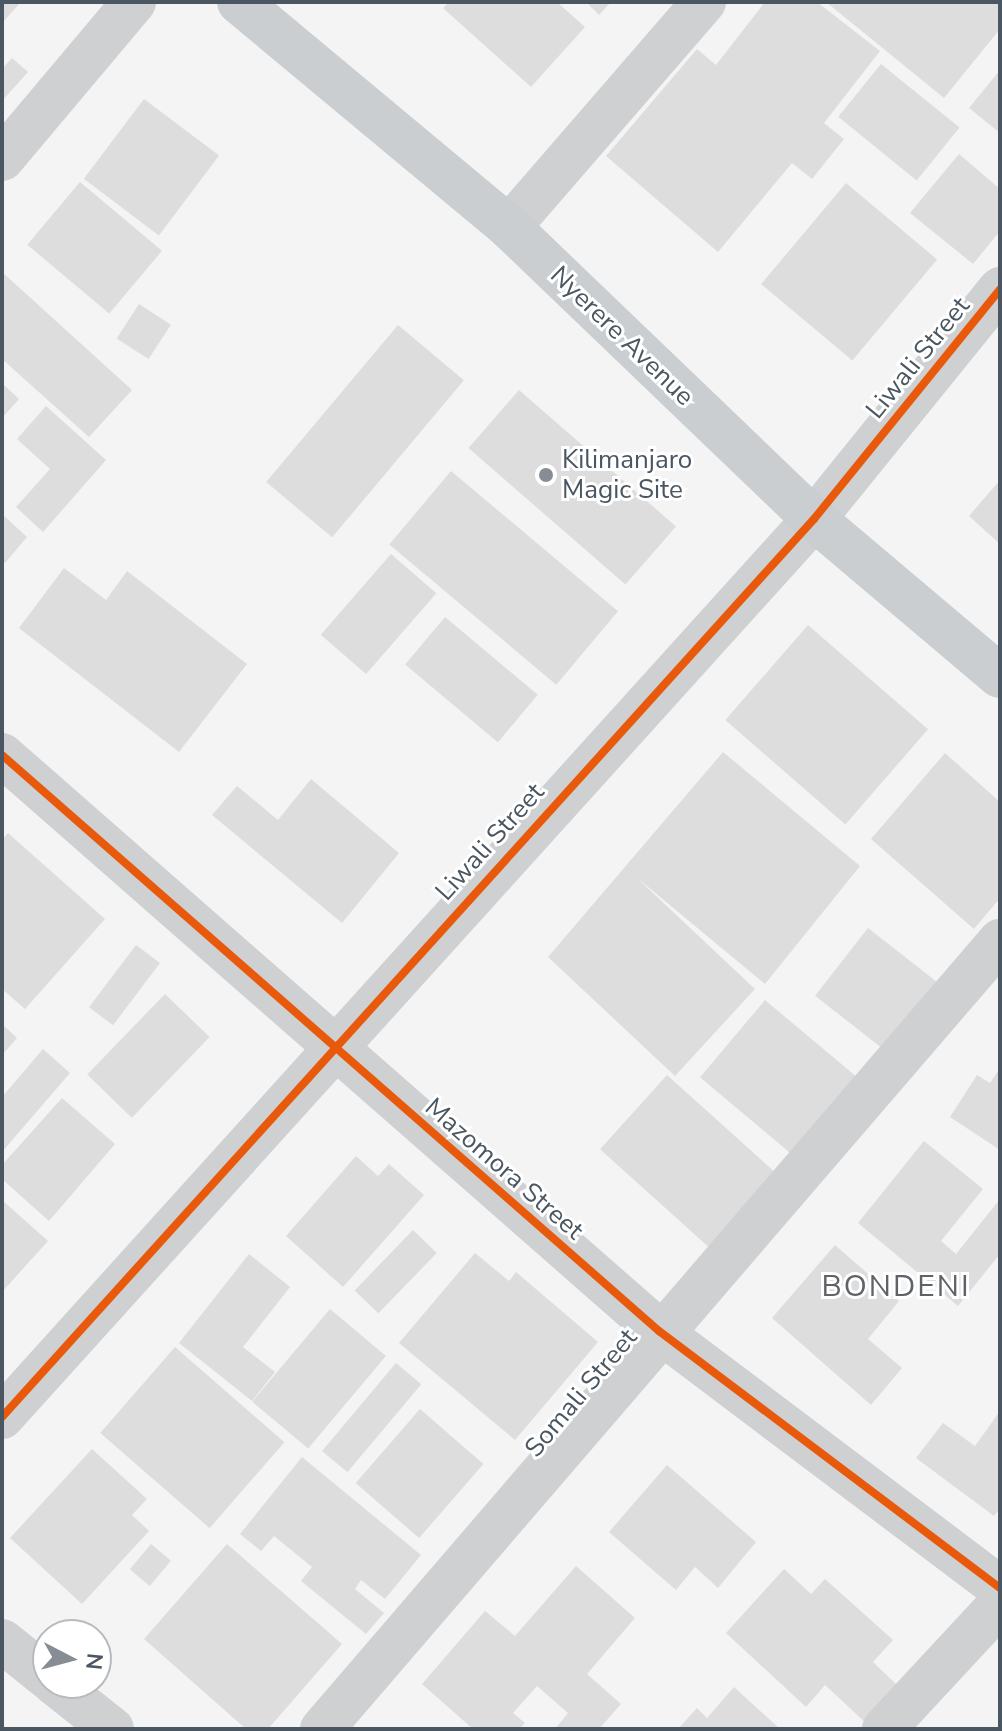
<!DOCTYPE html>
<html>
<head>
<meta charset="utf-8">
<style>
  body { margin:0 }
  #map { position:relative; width:1002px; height:1731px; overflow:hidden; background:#f4f4f4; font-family:"Nunito Sans",sans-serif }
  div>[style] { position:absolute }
  .building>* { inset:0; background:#ddddde; transform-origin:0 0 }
  .minor>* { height:44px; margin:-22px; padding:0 22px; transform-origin:22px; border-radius:22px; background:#ced0d2 }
  .major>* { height:44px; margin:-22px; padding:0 22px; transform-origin:22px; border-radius:22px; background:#caced1 }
  .cycleway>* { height:8px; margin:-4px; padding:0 4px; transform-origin:4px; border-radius:4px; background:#e8590c }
  .dots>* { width:22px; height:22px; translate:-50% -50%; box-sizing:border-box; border:4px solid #fff; border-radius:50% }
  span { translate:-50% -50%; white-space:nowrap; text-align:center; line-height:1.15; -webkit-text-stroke:6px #fff; paint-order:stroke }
  .street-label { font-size:26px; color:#4a5661 }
  .poi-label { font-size:26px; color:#4a5661 }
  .left { translate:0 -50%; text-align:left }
  .quarter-label { font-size:30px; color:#5f6368; letter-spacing:2px }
  .frame { position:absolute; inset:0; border:4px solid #4a5661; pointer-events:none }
  .north { position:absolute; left:32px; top:1619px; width:80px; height:80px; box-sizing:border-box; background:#fff; border:2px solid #b7bbc0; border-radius:50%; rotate:96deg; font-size:22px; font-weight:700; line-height:32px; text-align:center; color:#4a5661 }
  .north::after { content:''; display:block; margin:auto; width:28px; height:36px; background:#868d94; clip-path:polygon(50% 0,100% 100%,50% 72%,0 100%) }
</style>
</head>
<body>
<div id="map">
  <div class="building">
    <i style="clip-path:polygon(2px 2px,21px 2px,2px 23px)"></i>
    <i style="clip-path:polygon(449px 2px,557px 2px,585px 27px,531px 87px,443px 8px)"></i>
    <i style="clip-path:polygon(586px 2px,611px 2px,599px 15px)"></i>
    <i style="clip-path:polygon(765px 2px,817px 2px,880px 51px,824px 123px,844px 139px,812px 179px,792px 163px,718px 252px,606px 156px,697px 49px,716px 65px)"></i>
    <i style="clip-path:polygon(826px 2px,1000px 2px,1000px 29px,944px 98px)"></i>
    <i style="clip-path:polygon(12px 58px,28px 72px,2px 101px,2px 69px)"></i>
    <i style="left:881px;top:64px;width:101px;height:68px;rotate:39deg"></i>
    <i style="clip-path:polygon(1000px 70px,1000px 133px,969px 108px)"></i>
    <i style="left:144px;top:99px;width:94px;height:100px;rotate:37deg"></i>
    <i style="clip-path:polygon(959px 154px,1000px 189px,1000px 231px,973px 264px,910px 213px)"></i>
    <i style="left:80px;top:182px;width:107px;height:82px;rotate:40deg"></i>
    <i style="left:846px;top:183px;width:119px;height:132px;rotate:40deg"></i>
    <i style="clip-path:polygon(2px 272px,132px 390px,89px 437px,2px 359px)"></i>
    <i style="left:139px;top:304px;width:38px;height:41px;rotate:33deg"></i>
    <i style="left:398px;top:325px;width:86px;height:205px;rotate:40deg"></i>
    <i style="clip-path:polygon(2px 383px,19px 399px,2px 418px)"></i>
    <i style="left:519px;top:390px;width:208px;height:77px;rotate:41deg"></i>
    <i style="clip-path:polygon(46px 406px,106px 460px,43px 532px,16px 507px,50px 469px,17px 439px)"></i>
    <i style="left:451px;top:471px;width:218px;height:96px;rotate:40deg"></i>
    <i style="clip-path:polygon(1000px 480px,1000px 544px,969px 516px)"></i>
    <i style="clip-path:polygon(2px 514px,27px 537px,5px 563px,2px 561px)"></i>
    <i style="left:391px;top:554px;width:60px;height:107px;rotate:41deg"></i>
    <i style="clip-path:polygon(64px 568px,106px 600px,127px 571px,247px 664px,179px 752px,19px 628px)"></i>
    <i style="left:445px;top:617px;width:121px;height:62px;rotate:40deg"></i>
    <i style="left:808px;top:625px;width:159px;height:126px;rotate:41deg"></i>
    <i style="clip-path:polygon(723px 752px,860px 866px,765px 984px,636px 877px,755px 989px,675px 1076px,548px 957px)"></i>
    <i style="clip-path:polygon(945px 753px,1000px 802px,1000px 898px,974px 929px,871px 839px)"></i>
    <i style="clip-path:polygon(311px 779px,399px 853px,342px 923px,212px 815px,237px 786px,278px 820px)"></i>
    <i style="clip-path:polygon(8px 833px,105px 919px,25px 1009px,2px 989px,2px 840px)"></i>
    <i style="left:868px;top:928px;width:103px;height:86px;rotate:38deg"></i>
    <i style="left:136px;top:945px;width:30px;height:78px;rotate:37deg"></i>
    <i style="left:165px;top:994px;width:62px;height:112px;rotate:44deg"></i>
    <i style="left:765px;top:1000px;width:130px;height:101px;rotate:40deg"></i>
    <i style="clip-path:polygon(2px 1024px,17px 1038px,2px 1055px)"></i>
    <i style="clip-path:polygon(43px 1049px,70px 1073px,2px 1152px,2px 1097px)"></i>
    <i style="clip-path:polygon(1000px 1068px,1000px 1150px,950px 1117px,977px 1075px,990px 1083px)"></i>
    <i style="left:667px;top:1075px;width:146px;height:100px;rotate:42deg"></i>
    <i style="clip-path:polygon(62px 1098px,115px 1144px,49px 1221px,2px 1179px,2px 1165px)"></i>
    <i style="clip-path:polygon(924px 1141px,983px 1189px,941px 1241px,956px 1254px,1000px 1199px,1000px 1254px,958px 1306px,858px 1223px)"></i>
    <i style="clip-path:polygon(356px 1156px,378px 1176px,389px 1164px,424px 1195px,343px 1287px,286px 1236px)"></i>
    <i style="clip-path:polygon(2px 1200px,48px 1241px,2px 1292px)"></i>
    <i style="left:413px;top:1230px;width:33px;height:84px;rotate:44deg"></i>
    <i style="clip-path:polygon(835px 1245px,899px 1301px,868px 1339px,902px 1368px,871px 1405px,772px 1318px)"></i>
    <i style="clip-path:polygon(475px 1253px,509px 1281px,516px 1272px,598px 1342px,515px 1440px,399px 1343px)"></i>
    <i style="clip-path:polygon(249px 1254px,290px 1287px,243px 1347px,275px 1372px,252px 1401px,179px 1343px)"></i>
    <i style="left:330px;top:1309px;width:73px;height:121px;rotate:40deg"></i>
    <i style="left:175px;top:1347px;width:145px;height:114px;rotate:41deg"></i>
    <i style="left:396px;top:1363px;width:33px;height:115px;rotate:40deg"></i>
    <i style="left:420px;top:1409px;width:84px;height:98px;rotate:41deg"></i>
    <i style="clip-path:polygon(1000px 1411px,1000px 1508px,994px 1516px,916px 1458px,943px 1423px,975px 1446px)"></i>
    <i style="clip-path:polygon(92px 1449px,147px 1499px,132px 1515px,149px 1531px,82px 1604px,10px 1538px)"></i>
    <i style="clip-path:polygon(302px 1457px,421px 1555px,385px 1599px,361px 1580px,355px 1589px,384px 1613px,366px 1634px,301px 1581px,312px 1567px,274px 1536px,261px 1551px,240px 1534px)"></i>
    <i style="clip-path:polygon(667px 1465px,756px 1542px,718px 1588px,695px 1567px,676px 1590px,609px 1532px)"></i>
    <i style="left:151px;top:1544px;width:26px;height:33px;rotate:40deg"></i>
    <i style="clip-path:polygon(227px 1544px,342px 1644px,268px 1729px,246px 1729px,144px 1639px)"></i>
    <i style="clip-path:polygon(576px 1566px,635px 1618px,587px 1674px,621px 1704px,599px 1729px,555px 1729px,568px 1713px,537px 1686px,513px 1713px,525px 1723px,519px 1729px,473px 1729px,422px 1684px,485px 1611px,515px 1636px)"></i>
    <i style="clip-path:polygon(784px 1569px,811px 1594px,825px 1579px,893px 1640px,873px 1662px,900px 1688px,867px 1724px,825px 1685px,806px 1707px,726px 1633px)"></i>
    <i style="clip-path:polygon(734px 1687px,780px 1729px,678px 1729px,697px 1708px,707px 1718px)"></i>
  </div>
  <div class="minor">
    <i style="left:2px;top:159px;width:205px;rotate:-49.9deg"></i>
    <i style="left:509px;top:227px;width:298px;rotate:-49.1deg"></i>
    <i style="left:2px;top:755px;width:874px;rotate:41.24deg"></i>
    <i style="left:659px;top:1331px;width:427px;rotate:37deg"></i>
    <i style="left:2px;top:1417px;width:1211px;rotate:-47.88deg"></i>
    <i style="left:814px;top:519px;width:296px;rotate:-51deg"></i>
    <i style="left:2px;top:1641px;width:59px;rotate:38.8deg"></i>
    <i style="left:54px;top:1683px;width:74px;rotate:38.4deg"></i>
    <i style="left:322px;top:1729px;width:1040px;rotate:-49.29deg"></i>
    <i style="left:884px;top:1729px;width:171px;rotate:-47.1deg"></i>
  </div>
  <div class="major">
    <i style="left:239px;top:2px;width:351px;rotate:39.8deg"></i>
    <i style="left:509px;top:227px;width:422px;rotate:43.8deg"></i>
    <i style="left:814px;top:519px;width:243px;rotate:40.2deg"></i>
  </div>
  <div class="cycleway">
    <i style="left:2px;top:755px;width:874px;rotate:41.24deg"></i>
    <i style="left:659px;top:1331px;width:427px;rotate:37deg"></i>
    <i style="left:2px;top:1417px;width:1211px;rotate:-47.88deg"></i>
    <i style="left:814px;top:519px;width:296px;rotate:-51deg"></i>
  </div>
  <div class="dots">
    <i style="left:546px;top:475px;background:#868d94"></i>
  </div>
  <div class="street-label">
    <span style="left:622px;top:336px;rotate:44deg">Nyerere Avenue</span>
    <span style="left:918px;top:358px;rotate:-51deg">Liwali Street</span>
    <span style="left:490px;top:842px;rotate:-48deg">Liwali Street</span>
    <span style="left:504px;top:1169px;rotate:41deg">Mazomora Street</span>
    <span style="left:581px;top:1393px;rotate:-50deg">Somali Street</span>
  </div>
  <div class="poi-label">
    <span class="left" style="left:562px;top:475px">Kilimanjaro<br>Magic Site</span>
  </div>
  <div class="quarter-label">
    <span style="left:896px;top:1287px">BONDENI</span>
  </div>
  <div class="frame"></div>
  <div class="north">N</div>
</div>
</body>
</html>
